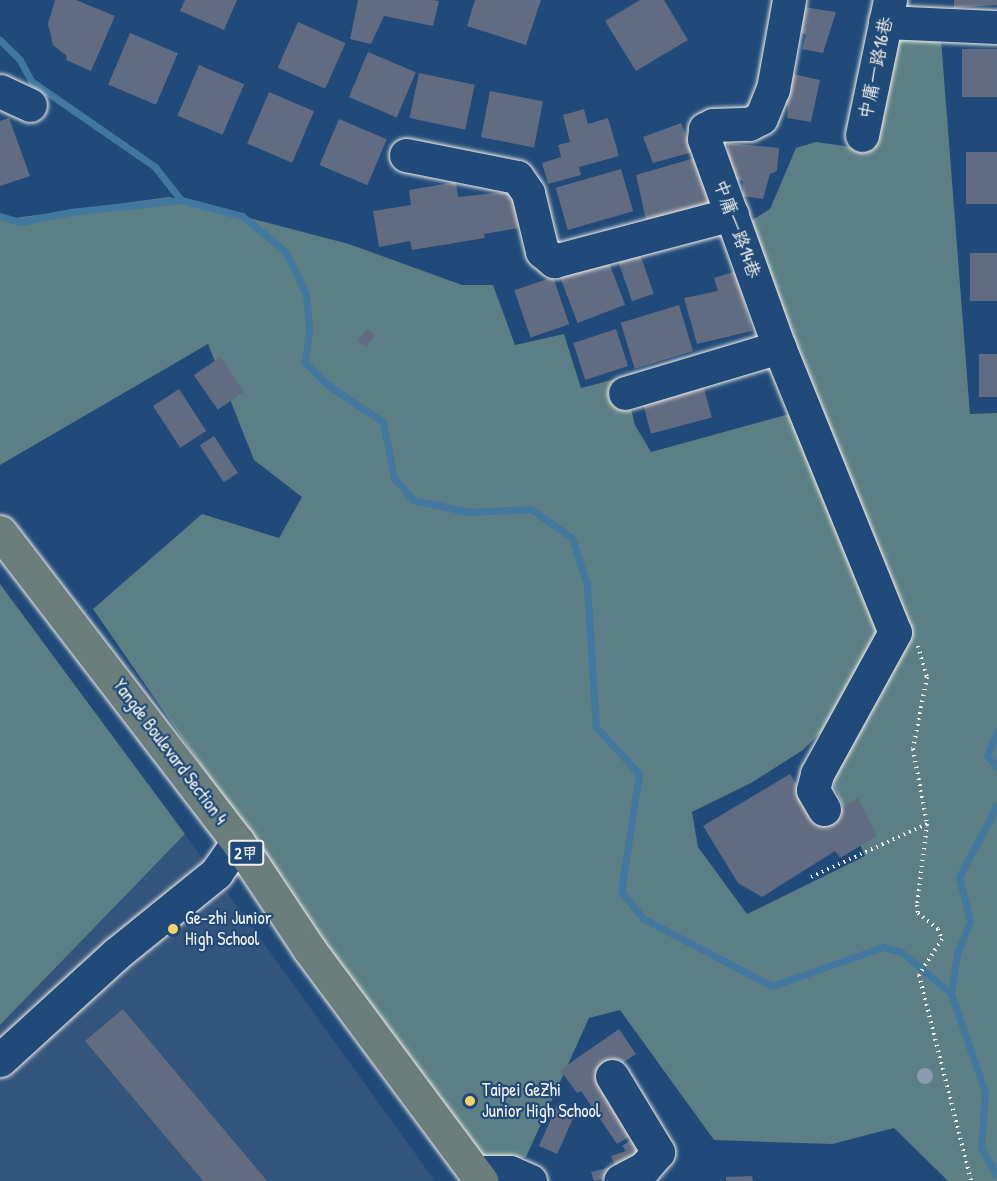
<!DOCTYPE html>
<html>
<head>
<meta charset="utf-8">
<style>
  body { margin:0 }
  #map { position:relative; width:997px; height:1181px; overflow:hidden; background:#1f4a7a; font-family:"Patrick Hand","LXGW WenKai TC",sans-serif }
  div>[style] { position:absolute }
  .built>* { inset:0; background:#33547c }
  .green>* { inset:0; background:#5b7f84 }
  .stream>* { height:7px; margin:-3.5px; padding:0 3.5px; transform-origin:3.5px; border-radius:3.5px; background:#42779f }
  .building>* { inset:0; background:#616b81; transform-origin:0 0 }
  .path>* { height:4px; margin-top:-2px; transform-origin:0; background:repeating-linear-gradient(90deg,#f4f1e8 0 1.5px,transparent 0 6px) }
  .roads { filter:drop-shadow(0 0 2px #f4f1e8) drop-shadow(0 0 2px #f4f1e8) }
  .minor>* { height:33px; margin:-16.5px; padding:0 16.5px; transform-origin:16.5px; border-radius:16.5px; background:#1f4a7a }
  .major>* { height:33px; margin:-16.5px; padding:0 16.5px; transform-origin:16.5px; border-radius:16.5px; background:#6c7e7c }
  .trees>* { width:16px; height:16px; margin:-8px; border-radius:50%; background:#889cae }
  .dots>* { width:16px; height:16px; translate:-50% -50%; box-sizing:border-box; border:3px solid #1f4a7a; border-radius:50% }
  span { translate:-50% -50%; white-space:nowrap; text-align:center; line-height:1.15; -webkit-text-stroke:4.5px #1f4a7a; paint-order:stroke }
  .shield-label span { padding:2px 4px; background:#1f4a7a; border:2px solid; border-radius:4px; -webkit-text-stroke-width:0 }
  .shield-label { font-size:16px; color:#f4f1e8; font-weight:700 }
  .street-label { font-size:18px; color:#f4f1e8 }
  .poi-label { font-size:18px; color:#f4f1e8 }
  .left { translate:0 -50%; text-align:left }
</style>
</head>
<body>
<div id="map">
  <div class="built">
    <i style="clip-path:polygon(185px 834px,435px 1181px,0 1181px,0 1025px)"></i>
  </div>
  <div class="green">
    <i style="clip-path:polygon(895px 36px,941px 39px,970px 414px,997px 413px,997px 1181px,948px 1181px,894px 1128px,832px 1144px,714px 1140px,620px 1010px,589px 1018px,526px 1157px,481px 1162px,382px 1027px,93px 609px,202px 514px,279px 538px,302px 497px,254px 460px,208px 344px,0 465px,0 220px,169px 197px,349px 244px,462px 285px,493px 285px,515px 345px,564px 334px,581px 388px,623px 377px,635px 425px,651px 452px,797px 412px,885px 631px,822px 731px,803px 750px,751px 783px,692px 812px,698px 847px,747px 914px,865px 856px,834px 786px,838px 756px,904px 644px,746px 224px,770px 209px,796px 148px,816px 142px,872px 150px)"></i>
    <i style="clip-path:polygon(0 584px,185px 834px,0 1025px)"></i>
  </div>
  <div class="stream">
    <i style="left:0;top:40px;width:28px;rotate:45deg"></i>
    <i style="left:20px;top:60px;width:24px;rotate:62deg"></i>
    <i style="left:31px;top:81px;width:151px;rotate:34.7deg"></i>
    <i style="left:155px;top:167px;width:42px;rotate:51.8deg"></i>
    <i style="left:181px;top:200px;width:63px;rotate:14.7deg"></i>
    <i style="left:242px;top:216px;width:55px;rotate:39.1deg"></i>
    <i style="left:285px;top:251px;width:48px;rotate:64deg"></i>
    <i style="left:306px;top:294px;width:36px;rotate:85deg"></i>
    <i style="left:309px;top:330px;width:32px;rotate:97deg"></i>
    <i style="left:305px;top:362px;width:29px;rotate:46deg"></i>
    <i style="left:325px;top:383px;width:70px;rotate:33.9deg"></i>
    <i style="left:383px;top:422px;width:57px;rotate:78.9deg"></i>
    <i style="left:394px;top:478px;width:29px;rotate:49deg"></i>
    <i style="left:413px;top:500px;width:56px;rotate:12.3deg"></i>
    <i style="left:468px;top:512px;width:63px;rotate:-2.7deg"></i>
    <i style="left:531px;top:509px;width:50px;rotate:35.3deg"></i>
    <i style="left:572px;top:538px;width:49px;rotate:72.3deg"></i>
    <i style="left:587px;top:585px;width:142px;rotate:86.4deg"></i>
    <i style="left:596px;top:727px;width:64px;rotate:47.5deg"></i>
    <i style="left:639px;top:774px;width:118px;rotate:98.7deg"></i>
    <i style="left:621px;top:891px;width:36px;rotate:51deg"></i>
    <i style="left:644px;top:919px;width:144px;rotate:27.6deg"></i>
    <i style="left:772px;top:986px;width:118px;rotate:-19.4deg"></i>
    <i style="left:883px;top:947px;width:19px;rotate:16deg"></i>
    <i style="left:901px;top:952px;width:65px;rotate:39.4deg"></i>
    <i style="left:951px;top:993px;width:105px;rotate:71deg"></i>
    <i style="left:985px;top:1092px;width:56px;rotate:94.1deg"></i>
    <i style="left:981px;top:1148px;width:31px;rotate:59deg"></i>
    <i style="left:0;top:216px;width:21px;rotate:17deg"></i>
    <i style="left:20px;top:222px;width:51px;rotate:-11.3deg"></i>
    <i style="left:70px;top:212px;width:112px;rotate:-6.2deg"></i>
    <i style="left:997px;top:732px;width:25px;rotate:113deg"></i>
    <i style="left:987px;top:755px;width:16px;rotate:50deg"></i>
    <i style="left:951px;top:993px;width:39px;rotate:-81deg"></i>
    <i style="left:957px;top:954px;width:35px;rotate:-68deg"></i>
    <i style="left:970px;top:921px;width:45px;rotate:-104deg"></i>
    <i style="left:959px;top:877px;width:81px;rotate:-62.2deg"></i>
  </div>
  <div class="building">
    <i style="clip-path:polygon(55px 0,76px 0,115px 16px,91px 71px,66px 60px,67px 56px,53px 45px,48px 24px)"></i>
    <i style="clip-path:polygon(185px 0,237px 0,224px 30px,180px 11px)"></i>
    <i style="clip-path:polygon(358px 0,433px 0,439px 1px,433px 26px,384px 16px,371px 44px,350px 39px)"></i>
    <i style="clip-path:polygon(475px 0,541px 0,526px 45px,467px 26px)"></i>
    <i style="clip-path:polygon(640px 0,664px 0,688px 40px,636px 71px,605px 21px)"></i>
    <i style="clip-path:polygon(954px 0,997px 0,997px 5px,954px 8px)"></i>
    <i style="clip-path:polygon(797px 6px,836px 12px,823px 53px,802px 49px,806px 35px,789px 28px)"></i>
    <i style="left:298px;top:22px;width:52px;height:50px;rotate:24deg"></i>
    <i style="left:130px;top:33px;width:52px;height:56px;rotate:23deg"></i>
    <i style="left:962px;top:49px;width:35px;height:48px"></i>
    <i style="left:368px;top:52px;width:52px;height:49px;rotate:23deg"></i>
    <i style="left:199px;top:65px;width:49px;height:55px;rotate:23deg"></i>
    <i style="clip-path:polygon(784px 72px,820px 80px,811px 122px,787px 118px,788px 106px,774px 103px)"></i>
    <i style="left:419px;top:73px;width:57px;height:46px;rotate:12deg"></i>
    <i style="left:490px;top:91px;width:54px;height:47px;rotate:11deg"></i>
    <i style="left:269px;top:92px;width:49px;height:56px;rotate:23deg"></i>
    <i style="clip-path:polygon(584px 109px,588px 124px,608px 118px,619px 156px,579px 167px,581px 175px,548px 184px,542px 163px,561px 157px,558px 145px,570px 142px,563px 115px)"></i>
    <i style="clip-path:polygon(9px 118px,30px 176px,0 186px,0 121px)"></i>
    <i style="left:339px;top:119px;width:52px;height:50px;rotate:23deg"></i>
    <i style="clip-path:polygon(681px 123px,693px 152px,653px 163px,643px 137px)"></i>
    <i style="clip-path:polygon(728px 143px,779px 148px,777px 171px,770px 174px,763px 199px,743px 196px,743px 181px,726px 178px)"></i>
    <i style="left:966px;top:152px;width:31px;height:52px"></i>
    <i style="clip-path:polygon(698px 157px,716px 203px,646px 220px,636px 175px)"></i>
    <i style="left:621px;top:169px;width:44px;height:68px;rotate:74deg"></i>
    <i style="clip-path:polygon(456px 182px,458px 197px,512px 191px,518px 228px,484px 234px,485px 238px,412px 250px,410px 241px,379px 247px,373px 211px,411px 205px,409px 190px)"></i>
    <i style="left:970px;top:253px;width:27px;height:48px"></i>
    <i style="left:640px;top:254px;width:42px;height:23px;rotate:71deg"></i>
    <i style="left:608px;top:260px;width:48px;height:51px;rotate:69deg"></i>
    <i style="clip-path:polygon(736px 271px,752px 331px,697px 344px,684px 298px,718px 291px,714px 278px)"></i>
    <i style="left:553px;top:277px;width:50px;height:41px;rotate:71deg"></i>
    <i style="left:679px;top:305px;width:48px;height:61px;rotate:73deg"></i>
    <i style="left:367px;top:329px;width:10px;height:15px;rotate:37deg"></i>
    <i style="left:616px;top:329px;width:39px;height:45px;rotate:72deg"></i>
    <i style="left:979px;top:354px;width:18px;height:43px"></i>
    <i style="left:220px;top:357px;width:42px;height:32px;rotate:55deg"></i>
    <i style="left:701px;top:377px;width:42px;height:63px;rotate:75deg"></i>
    <i style="left:179px;top:389px;width:50px;height:31px;rotate:57deg"></i>
    <i style="left:214px;top:436px;width:44px;height:17px;rotate:57deg"></i>
    <i style="clip-path:polygon(790px 774px,820px 820px,858px 798px,877px 836px,840px 858px,835px 851px,762px 897px,738px 883px,703px 826px)"></i>
    <i style="clip-path:polygon(123px 1009px,267px 1181px,203px 1181px,85px 1041px)"></i>
    <i style="clip-path:polygon(619px 1029px,636px 1054px,601px 1077px,639px 1131px,617px 1144px,581px 1091px,577px 1093px,560px 1070px)"></i>
    <i style="left:558px;top:1103px;width:20px;height:47px;rotate:24deg"></i>
    <i style="clip-path:polygon(640px 1134px,637px 1171px,594px 1181px,591px 1172px,615px 1166px,611px 1156px,626px 1151px,622px 1146px)"></i>
    <i style="clip-path:polygon(752px 1176px,753px 1181px,726px 1181px,726px 1177px)"></i>
  </div>
  <div class="path">
    <i style="left:918px;top:646px;width:32px;rotate:74deg"></i>
    <i style="left:927px;top:677px;width:73px;rotate:101deg"></i>
    <i style="left:913px;top:749px;width:76px;rotate:79.4deg"></i>
    <i style="left:927px;top:824px;width:82px;rotate:97deg"></i>
    <i style="left:917px;top:905px;width:8px;rotate:83deg"></i>
    <i style="left:918px;top:913px;width:26px;rotate:39deg"></i>
    <i style="left:938px;top:929px;width:11px;rotate:68deg"></i>
    <i style="left:942px;top:939px;width:43px;rotate:122.6deg"></i>
    <i style="left:919px;top:975px;width:212px;rotate:75.8deg"></i>
    <i style="left:811px;top:877px;width:128px;rotate:-24.6deg"></i>
  </div>
  <div class="roads">
    <div class="minor">
      <i style="left:885px;top:22px;width:112px;rotate:2.6deg"></i>
      <i style="left:0;top:91px;width:33px;rotate:25deg"></i>
      <i style="left:862px;top:135px;width:138px;rotate:-78.3deg"></i>
      <i style="left:406px;top:155px;width:113px;rotate:11.2deg"></i>
      <i style="left:517px;top:177px;width:19px;rotate:55deg"></i>
      <i style="left:528px;top:193px;width:60px;rotate:76.4deg"></i>
      <i style="left:542px;top:251px;width:16px;rotate:40deg"></i>
      <i style="left:554px;top:261px;width:184px;rotate:-14.8deg"></i>
      <i style="left:779px;top:347px;width:308px;rotate:67.9deg"></i>
      <i style="left:895px;top:632px;width:162px;rotate:118.8deg"></i>
      <i style="left:817px;top:774px;width:16px;rotate:104deg"></i>
      <i style="left:813px;top:790px;width:22px;rotate:60deg"></i>
      <i style="left:625px;top:393px;width:161px;rotate:-16.6deg"></i>
      <i style="left:779px;top:347px;width:221px;rotate:-109.8deg"></i>
      <i style="left:704px;top:139px;width:10px;rotate:-84deg"></i>
      <i style="left:705px;top:129px;width:9px;rotate:-27deg"></i>
      <i style="left:713px;top:125px;width:36px;rotate:-2deg"></i>
      <i style="left:749px;top:124px;width:13px;rotate:-27deg"></i>
      <i style="left:761px;top:118px;width:31px;rotate:-68deg"></i>
      <i style="left:773px;top:89px;width:90px;rotate:-79.8deg"></i>
      <i style="left:0;top:1060px;width:157px;rotate:-42.4deg"></i>
      <i style="left:116px;top:954px;width:129px;rotate:-39deg"></i>
      <i style="left:216px;top:873px;width:38px;rotate:-55deg"></i>
      <i style="left:612px;top:1076px;width:89px;rotate:58.8deg"></i>
      <i style="left:658px;top:1152px;width:21px;rotate:131deg"></i>
      <i style="left:644px;top:1168px;width:27px;rotate:152deg"></i>
      <i style="left:475px;top:1172px;width:35px"></i>
      <i style="left:510px;top:1172px;width:22px;rotate:24deg"></i>
    </div>
    <div class="major">
      <i style="left:0;top:532px;width:391px;rotate:52.5deg"></i>
      <i style="left:238px;top:842px;width:128px;rotate:56.4deg"></i>
      <i style="left:309px;top:949px;width:289px;rotate:53.4deg"></i>
    </div>
  </div>
  <div class="trees">
    <i style="left:925px;top:1076px"></i>
  </div>
  <div class="dots">
    <i style="left:173px;top:929px;background:#ffd166"></i>
    <i style="left:470px;top:1101px;background:#ffd166"></i>
  </div>
  <div class="shield-label">
    <span style="left:246px;top:853px">2甲</span>
  </div>
  <div class="street-label">
    <span style="left:876px;top:68px;rotate:-78deg">中庸一路16巷</span>
    <span style="left:737px;top:229px;rotate:70deg">中庸一路14巷</span>
    <span style="left:170px;top:752px;rotate:53deg">Yangde Boulevard Section 4</span>
  </div>
  <div class="poi-label">
    <span class="left" style="left:185px;top:929px">Ge-zhi Junior<br>High School</span>
    <span class="left" style="left:482px;top:1101px">Taipei GeZhi<br>Junior High School</span>
  </div>
</div>
</body>
</html>
